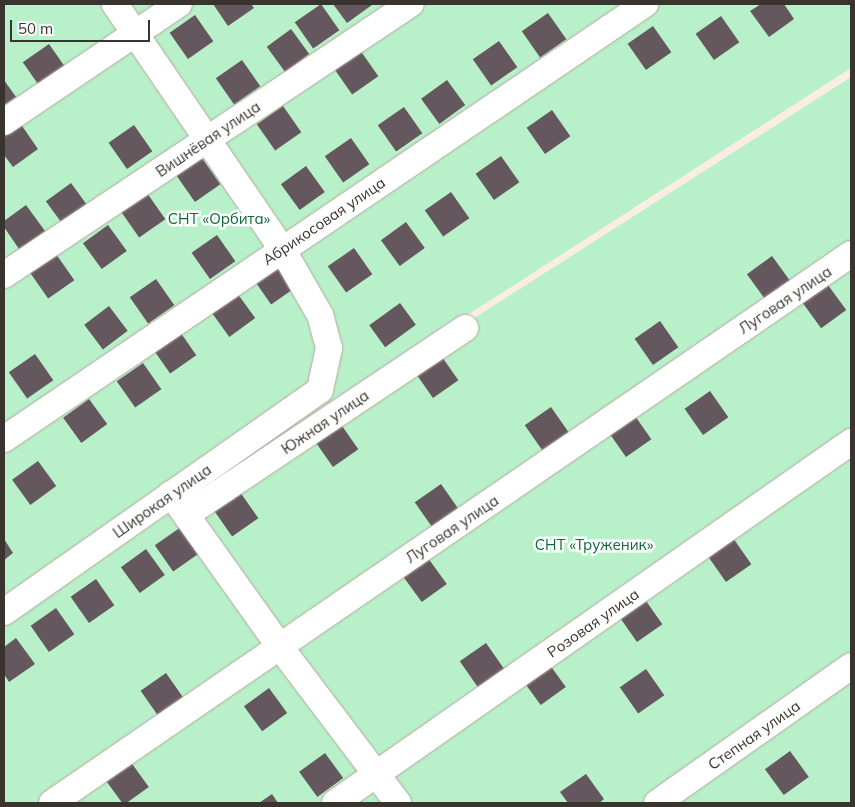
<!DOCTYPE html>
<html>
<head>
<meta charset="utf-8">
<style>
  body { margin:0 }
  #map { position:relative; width:855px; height:807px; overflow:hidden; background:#fbede3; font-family:Mulish,sans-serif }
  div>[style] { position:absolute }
  .green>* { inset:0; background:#b8f1c9 }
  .building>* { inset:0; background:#65575e; transform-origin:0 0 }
  .roads { filter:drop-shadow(0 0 1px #b7a99f) drop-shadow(0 0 1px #b7a99f) }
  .minor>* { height:26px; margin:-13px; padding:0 13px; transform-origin:13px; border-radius:13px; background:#fff }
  span { translate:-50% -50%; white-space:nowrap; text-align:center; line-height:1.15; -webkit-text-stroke:5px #fdfdfd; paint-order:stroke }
  .street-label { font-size:15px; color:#3a3430 }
  .park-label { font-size:15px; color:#0f693a }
  .frame { position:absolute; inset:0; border:5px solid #3a3430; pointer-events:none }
  .scale { position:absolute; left:10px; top:20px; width:140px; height:22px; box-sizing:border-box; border:2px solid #3a3430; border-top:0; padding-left:6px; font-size:15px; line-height:18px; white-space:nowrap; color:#3a3430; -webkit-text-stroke:4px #fdfdfd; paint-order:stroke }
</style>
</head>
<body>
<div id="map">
  <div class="green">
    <i style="clip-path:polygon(4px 4px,851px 4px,851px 68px,4px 614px)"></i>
    <i style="clip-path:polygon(851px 77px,851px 803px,4px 803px,4px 626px,90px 564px)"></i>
  </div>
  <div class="building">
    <i style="clip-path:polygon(213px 4px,251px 4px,254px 8px,228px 26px)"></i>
    <i style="left:321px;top:4px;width:32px;height:32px;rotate:55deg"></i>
    <i style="clip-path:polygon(333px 4px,371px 4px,372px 5px,347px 23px)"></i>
    <i style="clip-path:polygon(761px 4px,784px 4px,794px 19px,769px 37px,750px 11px)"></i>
    <i style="left:548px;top:13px;width:32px;height:32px;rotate:55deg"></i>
    <i style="left:195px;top:15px;width:32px;height:31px;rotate:55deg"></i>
    <i style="left:721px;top:16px;width:32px;height:31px;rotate:55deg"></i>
    <i style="left:653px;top:26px;width:32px;height:31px;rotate:55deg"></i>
    <i style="left:291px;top:29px;width:31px;height:30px;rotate:54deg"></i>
    <i style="left:499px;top:41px;width:32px;height:32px;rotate:55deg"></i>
    <i style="left:49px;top:44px;width:32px;height:32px;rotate:55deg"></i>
    <i style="left:360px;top:50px;width:32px;height:32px;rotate:55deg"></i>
    <i style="left:242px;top:60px;width:32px;height:32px;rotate:55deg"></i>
    <i style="clip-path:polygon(4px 80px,16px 97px,4px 105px)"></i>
    <i style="left:447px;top:80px;width:31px;height:32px;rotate:54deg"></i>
    <i style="left:283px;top:106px;width:32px;height:32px;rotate:55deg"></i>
    <i style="left:404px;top:107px;width:32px;height:32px;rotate:55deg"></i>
    <i style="left:552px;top:110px;width:32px;height:31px;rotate:55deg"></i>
    <i style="clip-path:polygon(20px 123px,38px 149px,13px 167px,4px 155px,4px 135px)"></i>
    <i style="left:134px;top:125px;width:32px;height:31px;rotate:55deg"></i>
    <i style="left:351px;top:138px;width:32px;height:32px;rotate:55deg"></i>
    <i style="left:501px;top:156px;width:32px;height:31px;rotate:55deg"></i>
    <i style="left:202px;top:158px;width:32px;height:31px;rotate:55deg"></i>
    <i style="left:306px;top:166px;width:32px;height:31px;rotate:54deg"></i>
    <i style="left:71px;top:183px;width:31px;height:31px;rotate:54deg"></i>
    <i style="left:451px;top:192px;width:32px;height:32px;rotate:55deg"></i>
    <i style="left:147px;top:193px;width:32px;height:32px;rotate:55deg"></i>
    <i style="clip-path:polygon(26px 205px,45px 231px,19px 249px,4px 227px,4px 221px)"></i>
    <i style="left:406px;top:222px;width:32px;height:31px;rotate:54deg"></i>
    <i style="left:108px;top:225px;width:32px;height:31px;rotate:54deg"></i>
    <i style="left:217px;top:235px;width:32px;height:31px;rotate:55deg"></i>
    <i style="left:354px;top:248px;width:32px;height:32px;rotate:55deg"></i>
    <i style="left:56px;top:254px;width:32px;height:32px;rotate:55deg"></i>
    <i style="left:772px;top:256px;width:31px;height:31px;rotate:54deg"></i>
    <i style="left:279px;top:260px;width:32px;height:32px;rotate:55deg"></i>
    <i style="left:156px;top:279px;width:32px;height:32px;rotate:55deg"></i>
    <i style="left:828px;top:285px;width:31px;height:31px;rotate:54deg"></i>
    <i style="left:237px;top:293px;width:31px;height:32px;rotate:54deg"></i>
    <i style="left:400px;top:303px;width:27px;height:38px;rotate:54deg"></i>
    <i style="left:109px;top:306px;width:31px;height:31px;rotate:53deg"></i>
    <i style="left:660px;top:321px;width:32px;height:31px;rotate:55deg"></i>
    <i style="left:178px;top:329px;width:32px;height:32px;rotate:55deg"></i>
    <i style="left:35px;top:354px;width:32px;height:32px;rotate:55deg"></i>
    <i style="left:440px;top:354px;width:32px;height:31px;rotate:55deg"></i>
    <i style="left:143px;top:363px;width:32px;height:32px;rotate:55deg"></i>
    <i style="left:710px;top:391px;width:32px;height:31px;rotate:55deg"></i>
    <i style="left:89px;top:399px;width:31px;height:32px;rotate:54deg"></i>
    <i style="left:551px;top:407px;width:32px;height:32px;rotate:55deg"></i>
    <i style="left:633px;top:413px;width:32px;height:31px;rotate:55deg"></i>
    <i style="left:340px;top:423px;width:32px;height:31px;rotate:55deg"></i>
    <i style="left:38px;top:461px;width:31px;height:32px;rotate:54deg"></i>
    <i style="left:441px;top:484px;width:32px;height:32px;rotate:55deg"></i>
    <i style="left:240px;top:492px;width:32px;height:32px;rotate:55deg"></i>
    <i style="left:181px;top:527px;width:32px;height:32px;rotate:55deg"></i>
    <i style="left:733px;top:538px;width:32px;height:31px;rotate:55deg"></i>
    <i style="clip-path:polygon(4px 539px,13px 553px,4px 560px)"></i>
    <i style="left:146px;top:549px;width:32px;height:31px;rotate:54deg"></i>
    <i style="left:428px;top:558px;width:32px;height:31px;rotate:54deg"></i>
    <i style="left:96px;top:579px;width:32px;height:31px;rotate:55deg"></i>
    <i style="left:644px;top:598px;width:32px;height:31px;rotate:55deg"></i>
    <i style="left:56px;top:608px;width:32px;height:31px;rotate:55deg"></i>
    <i style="clip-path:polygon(16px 638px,35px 664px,9px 682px,4px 674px,4px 647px)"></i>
    <i style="left:486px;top:643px;width:32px;height:32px;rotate:55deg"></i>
    <i style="left:547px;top:661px;width:32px;height:31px;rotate:54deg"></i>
    <i style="left:646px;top:669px;width:32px;height:32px;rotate:55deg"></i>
    <i style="left:166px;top:673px;width:32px;height:31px;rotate:55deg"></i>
    <i style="left:269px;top:688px;width:31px;height:31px;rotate:54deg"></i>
    <i style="left:790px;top:751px;width:32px;height:31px;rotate:54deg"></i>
    <i style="left:325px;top:753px;width:31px;height:32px;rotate:54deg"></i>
    <i style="left:130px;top:761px;width:32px;height:31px;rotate:54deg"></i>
    <i style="clip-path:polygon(586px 774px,604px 799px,599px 803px,568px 803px,560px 792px)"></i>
    <i style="clip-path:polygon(272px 794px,278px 803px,259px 803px)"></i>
  </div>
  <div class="roads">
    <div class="minor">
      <i style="left:4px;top:122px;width:211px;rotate:-34deg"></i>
      <i style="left:4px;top:275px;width:489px;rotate:-33.7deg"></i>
      <i style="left:4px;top:439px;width:775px;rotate:-34.16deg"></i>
      <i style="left:171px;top:494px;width:188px;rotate:54.5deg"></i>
      <i style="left:280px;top:647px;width:196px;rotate:52.9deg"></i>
      <i style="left:186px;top:515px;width:336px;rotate:-33.8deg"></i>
      <i style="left:4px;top:612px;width:386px;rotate:-35.1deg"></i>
      <i style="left:320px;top:390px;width:43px;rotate:-77.9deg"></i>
      <i style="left:329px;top:348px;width:34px;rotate:-105deg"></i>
      <i style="left:320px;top:315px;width:76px;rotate:-119.9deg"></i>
      <i style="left:282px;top:249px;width:297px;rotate:-124.3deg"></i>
      <i style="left:52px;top:803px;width:969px;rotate:-34.49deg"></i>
      <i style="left:335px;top:803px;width:630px;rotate:-34.98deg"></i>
      <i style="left:657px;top:803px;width:237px;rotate:-35.2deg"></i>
    </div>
  </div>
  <div class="street-label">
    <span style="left:208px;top:139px;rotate:-34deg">Вишнёвая улица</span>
    <span style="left:324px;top:221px;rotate:-34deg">Абрикосовая улица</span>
    <span style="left:785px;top:300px;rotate:-34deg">Луговая улица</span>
    <span style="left:325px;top:422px;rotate:-34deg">Южная улица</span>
    <span style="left:162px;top:501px;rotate:-35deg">Широкая улица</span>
    <span style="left:452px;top:529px;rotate:-34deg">Луговая улица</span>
    <span style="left:593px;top:623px;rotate:-35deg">Розовая улица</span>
    <span style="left:754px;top:735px;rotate:-35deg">Степная улица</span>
  </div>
  <div class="park-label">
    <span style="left:219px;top:219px">СНТ «Орбита»</span>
    <span style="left:594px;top:545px">СНТ «Труженик»</span>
  </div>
  <div class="frame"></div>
  <div class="scale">50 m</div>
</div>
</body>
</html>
